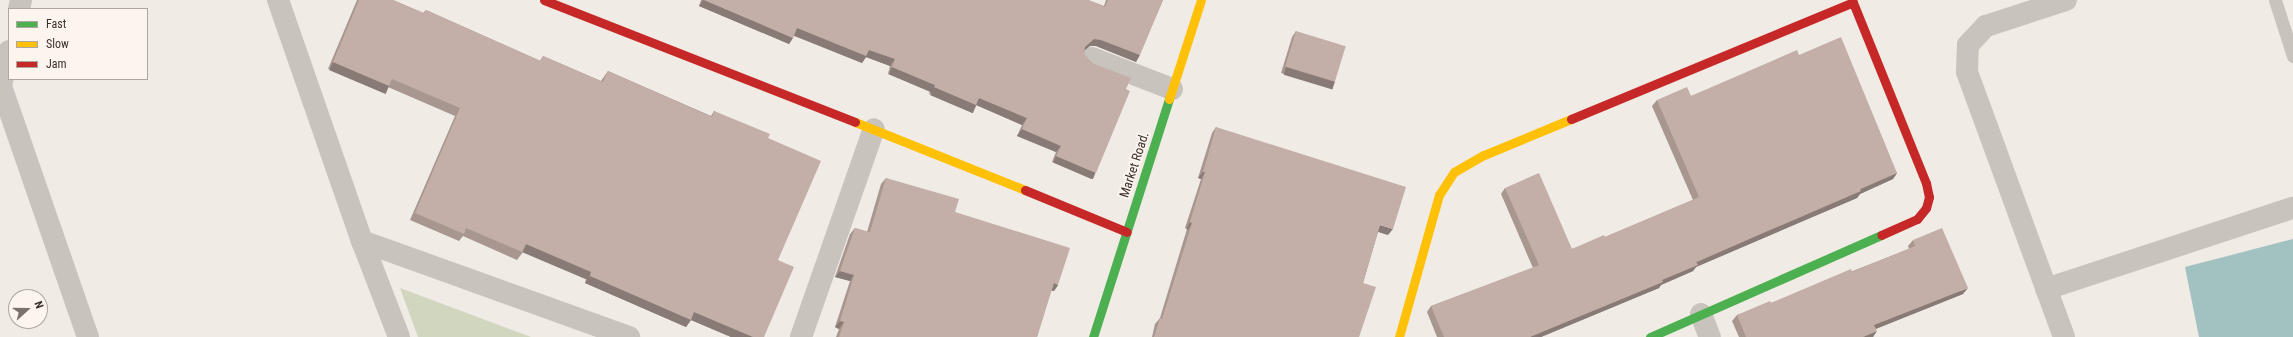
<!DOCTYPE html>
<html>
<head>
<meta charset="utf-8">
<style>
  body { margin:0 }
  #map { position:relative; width:2293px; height:337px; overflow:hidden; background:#f0ebe5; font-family:"Roboto Condensed",sans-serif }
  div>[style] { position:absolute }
  .green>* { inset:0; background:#d1d6bf }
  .water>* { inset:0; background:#a1c2c1 }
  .lane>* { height:13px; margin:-6.5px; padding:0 6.5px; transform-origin:6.5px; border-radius:6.5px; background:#c9c3be }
  .street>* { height:22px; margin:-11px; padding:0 11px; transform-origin:11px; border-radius:11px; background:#c9c3be }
  .fast>* { height:9px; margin:-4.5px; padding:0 4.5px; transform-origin:4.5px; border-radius:4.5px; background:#4caf50 }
  .slow>* { height:9px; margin:-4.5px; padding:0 4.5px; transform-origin:4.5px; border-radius:4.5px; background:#ffc107 }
  .jam>* { height:9px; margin:-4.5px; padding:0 4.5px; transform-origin:4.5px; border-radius:4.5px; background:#c62828 }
  .wall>* { inset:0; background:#a89690 }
  .shaded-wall>* { inset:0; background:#887a75; transform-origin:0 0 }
  .building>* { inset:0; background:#c3afa7; transform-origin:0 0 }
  span { translate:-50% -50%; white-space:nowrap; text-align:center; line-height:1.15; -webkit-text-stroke:4px #fbf5ee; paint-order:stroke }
  .street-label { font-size:13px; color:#3b302b }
  .legend { position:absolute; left:8px; top:8px; width:140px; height:72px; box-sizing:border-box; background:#fbf5ee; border:1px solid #aea6a0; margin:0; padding:5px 7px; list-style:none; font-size:12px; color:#3b302b }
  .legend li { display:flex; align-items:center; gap:8px; height:20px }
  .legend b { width:20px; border:1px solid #aea6a0 }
  .north { position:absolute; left:8px; top:289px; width:40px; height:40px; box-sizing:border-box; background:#fbf5ee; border:1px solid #aea6a0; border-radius:50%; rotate:69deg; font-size:11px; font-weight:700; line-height:16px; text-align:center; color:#3b302b }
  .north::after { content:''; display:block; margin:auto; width:14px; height:18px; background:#7a716c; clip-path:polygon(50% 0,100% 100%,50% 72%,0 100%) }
</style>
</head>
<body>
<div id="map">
  <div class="green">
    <i style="clip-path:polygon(400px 288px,531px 337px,418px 337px)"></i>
  </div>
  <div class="water">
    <i style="clip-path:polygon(2293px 239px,2293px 337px,2199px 337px,2185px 267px)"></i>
  </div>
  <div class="lane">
    <i style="left:2275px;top:0;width:59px;rotate:72.2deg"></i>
  </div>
  <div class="street">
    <i style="left:278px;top:0;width:255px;rotate:70.8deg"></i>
    <i style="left:362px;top:241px;width:103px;rotate:68.9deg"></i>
    <i style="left:19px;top:9px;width:9px;rotate:-77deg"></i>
    <i style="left:1092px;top:58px;width:86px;rotate:21.2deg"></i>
    <i style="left:1px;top:86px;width:266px;rotate:70.9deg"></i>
    <i style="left:0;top:90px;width:40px;rotate:-77deg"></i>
    <i style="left:362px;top:241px;width:284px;rotate:19.8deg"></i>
    <i style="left:2046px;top:289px;width:260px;rotate:-18.2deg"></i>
    <i style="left:1701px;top:314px;width:25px;rotate:69deg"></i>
    <i style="left:801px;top:337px;width:220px;rotate:-70.7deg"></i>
    <i style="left:2064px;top:337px;width:282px;rotate:-110.1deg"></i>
    <i style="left:1967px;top:72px;width:27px;rotate:-88deg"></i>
    <i style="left:1968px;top:45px;width:26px;rotate:-47deg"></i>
    <i style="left:1986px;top:26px;width:84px;rotate:-18deg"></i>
  </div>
  <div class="fast">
    <i style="left:1093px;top:337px;width:250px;rotate:-72.3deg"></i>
    <i style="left:1650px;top:337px;width:253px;rotate:-23.8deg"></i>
  </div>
  <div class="slow">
    <i style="left:1169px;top:99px;width:104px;rotate:-72.1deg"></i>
    <i style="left:855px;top:122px;width:183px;rotate:21.8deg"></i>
    <i style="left:1399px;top:337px;width:148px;rotate:-74.3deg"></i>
    <i style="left:1439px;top:195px;width:27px;rotate:-57deg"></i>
    <i style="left:1454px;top:172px;width:34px;rotate:-30deg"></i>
    <i style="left:1484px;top:155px;width:94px;rotate:-22.5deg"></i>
  </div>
  <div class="jam">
    <i style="left:544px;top:0;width:334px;rotate:21.4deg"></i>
    <i style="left:1852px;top:0;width:197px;rotate:68deg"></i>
    <i style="left:1926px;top:183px;width:14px;rotate:78deg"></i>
    <i style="left:1929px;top:197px;width:11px;rotate:105deg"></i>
    <i style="left:1926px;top:208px;width:14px;rotate:129deg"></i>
    <i style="left:1917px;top:219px;width:39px;rotate:156deg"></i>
    <i style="left:1571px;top:119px;width:305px;rotate:-22.5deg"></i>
    <i style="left:1025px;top:190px;width:110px;rotate:22.4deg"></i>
  </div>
  <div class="wall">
    <i style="clip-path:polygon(357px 0,393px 0,423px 13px,426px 10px,540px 61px,543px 56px,601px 81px,608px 71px,711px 116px,714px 111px,768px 138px,778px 260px,764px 337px,731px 337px,691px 320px,686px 327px,585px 283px,586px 279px,523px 252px,517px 260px,463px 236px,459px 241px,410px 220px,455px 116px,388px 87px,384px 93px,328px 69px)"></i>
    <i style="clip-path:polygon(701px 0,1088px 0,1104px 6px,1106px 0,1163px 0,1136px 62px,1096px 46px,1090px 46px,1085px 50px,1084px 54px,1092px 63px,1126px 89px,1091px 179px,1052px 162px,1056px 152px,1017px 136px,1022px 125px,976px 105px,971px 112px,929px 94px,930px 91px,888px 74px,890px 66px,866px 57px,862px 63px,794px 36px,789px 44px,699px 6px)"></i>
    <i style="clip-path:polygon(1296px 31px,1335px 82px,1331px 88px,1281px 73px,1292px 37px)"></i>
    <i style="clip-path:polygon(1799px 55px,1897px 173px,1893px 179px,1860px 194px,1857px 198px,1696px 267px,1693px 271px,1661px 285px,1659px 288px,1541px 337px,1437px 337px,1427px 312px,1431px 306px,1533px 268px,1501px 194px,1505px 188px,1572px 249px,1605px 237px,1693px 200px,1652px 106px,1657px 100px,1691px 96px)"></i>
    <i style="clip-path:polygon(1216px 127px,1388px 235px,1378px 232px,1363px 283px,1359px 337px,1152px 337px,1155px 324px,1160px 318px,1187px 229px,1185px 228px,1201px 179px,1198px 178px,1212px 133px)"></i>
    <i style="clip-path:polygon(886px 178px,955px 212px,1058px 285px,1054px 291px,1051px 290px,1037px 337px,836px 337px,839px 329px,835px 327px,850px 281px,835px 277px,850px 234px,855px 228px,867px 232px,881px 184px)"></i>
    <i style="clip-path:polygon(1913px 240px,1963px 294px,1876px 329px,1873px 337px,1739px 337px,1732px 321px,1737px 315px,1771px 303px,1909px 249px,1908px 246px)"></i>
  </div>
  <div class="shaded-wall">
    <i style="clip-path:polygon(703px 0,704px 0,793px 38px,789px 44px,699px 6px)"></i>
    <i style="clip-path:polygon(797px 28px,869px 50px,895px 59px,890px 66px,866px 57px,862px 63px,793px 35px)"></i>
    <i style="clip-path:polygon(1094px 39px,1101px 40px,1140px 55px,1136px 62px,1096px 46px,1090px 46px,1081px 53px,1085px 47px)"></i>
    <i style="left:333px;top:62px;width:61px;height:9px;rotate:23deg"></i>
    <i style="left:892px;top:67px;width:47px;height:8px;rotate:23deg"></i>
    <i style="left:1286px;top:67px;width:51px;height:8px;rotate:17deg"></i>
    <i style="left:934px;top:87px;width:46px;height:9px;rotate:23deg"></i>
    <i style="clip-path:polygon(979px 98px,1027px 118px,1022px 125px,974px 104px)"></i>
    <i style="clip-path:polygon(1022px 129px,1061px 146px,1056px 152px,1017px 136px)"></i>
    <i style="left:1056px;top:156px;width:43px;height:7px;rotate:23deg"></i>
    <i style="clip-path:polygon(1203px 172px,1205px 172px,1201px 179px,1198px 178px)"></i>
    <i style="clip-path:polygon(1897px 173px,1893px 179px,1860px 194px,1857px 198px,1696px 267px,1693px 271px,1661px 285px,1659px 288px,1541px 337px,1530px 337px)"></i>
    <i style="left:1190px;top:222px;width:2px;height:8px;rotate:27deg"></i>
    <i style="clip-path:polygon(1380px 225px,1393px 229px,1388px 235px,1376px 231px)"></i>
    <i style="left:526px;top:244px;width:71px;height:9px;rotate:23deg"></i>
    <i style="clip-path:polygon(840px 271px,854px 275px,850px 281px,835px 277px)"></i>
    <i style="clip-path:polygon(590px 276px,694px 312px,753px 337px,731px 337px,691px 320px,686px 327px,585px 283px)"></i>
    <i style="clip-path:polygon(1054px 283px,1058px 285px,1054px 291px,1049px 290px)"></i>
    <i style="clip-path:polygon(1968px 288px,1963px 294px,1870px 331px,1874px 325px)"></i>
    <i style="clip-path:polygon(840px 321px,844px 322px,839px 329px,835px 327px)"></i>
    <i style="clip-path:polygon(1877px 331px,1873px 337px,1863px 337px)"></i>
  </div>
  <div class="building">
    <i style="clip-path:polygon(359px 0,393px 0,424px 13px,426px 10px,541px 61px,543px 56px,603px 82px,608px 71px,712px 117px,714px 111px,770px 134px,768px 138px,821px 161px,778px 260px,794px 267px,764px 337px,753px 337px,694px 312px,691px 320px,590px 276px,591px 272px,526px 244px,522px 252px,466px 228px,464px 234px,415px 213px,460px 108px,392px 79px,389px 86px,333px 62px)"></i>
    <i style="clip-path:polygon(704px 0,1088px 0,1105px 7px,1108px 0,1163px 0,1140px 55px,1101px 40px,1094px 39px,1085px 47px,1084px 54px,1092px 63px,1131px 78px,1126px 89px,1130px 91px,1096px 173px,1056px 156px,1061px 146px,1022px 129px,1027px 118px,979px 98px,976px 105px,934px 87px,935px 85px,892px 67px,895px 59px,869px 50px,866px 56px,797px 28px,793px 38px)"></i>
    <i style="left:1296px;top:31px;width:52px;height:37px;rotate:17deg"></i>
    <i style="clip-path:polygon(1841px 37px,1897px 173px,1860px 189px,1861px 191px,1696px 262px,1698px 265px,1662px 280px,1663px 282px,1530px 337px,1444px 337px,1431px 306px,1539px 265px,1505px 188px,1539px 173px,1572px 249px,1604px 235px,1605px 237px,1699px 197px,1657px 100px,1687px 87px,1691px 96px,1797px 50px,1799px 55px)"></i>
    <i style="clip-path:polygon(1216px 127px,1406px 187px,1393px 229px,1380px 225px,1363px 283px,1376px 287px,1359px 337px,1154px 337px,1160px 318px,1162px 319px,1192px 223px,1190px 222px,1205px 172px,1203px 172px)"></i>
    <i style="clip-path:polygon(886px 178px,959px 199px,955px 212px,1070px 248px,1058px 285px,1054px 283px,1037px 337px,839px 337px,844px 322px,840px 321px,854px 275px,840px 271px,855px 228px,870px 232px)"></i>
    <i style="clip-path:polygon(1942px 228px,1968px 288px,1874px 325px,1877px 331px,1863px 337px,1746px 337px,1737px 315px,1770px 301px,1771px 303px,1851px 269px,1852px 272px,1915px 246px,1913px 240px)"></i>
  </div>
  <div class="street-label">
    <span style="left:1135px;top:165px;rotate:-72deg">Market Road.</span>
  </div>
  <ul class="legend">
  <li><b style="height:5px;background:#4caf50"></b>Fast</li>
  <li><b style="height:5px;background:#ffc107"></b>Slow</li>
  <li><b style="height:5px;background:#c62828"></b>Jam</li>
  </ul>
  <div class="north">N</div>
</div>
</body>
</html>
